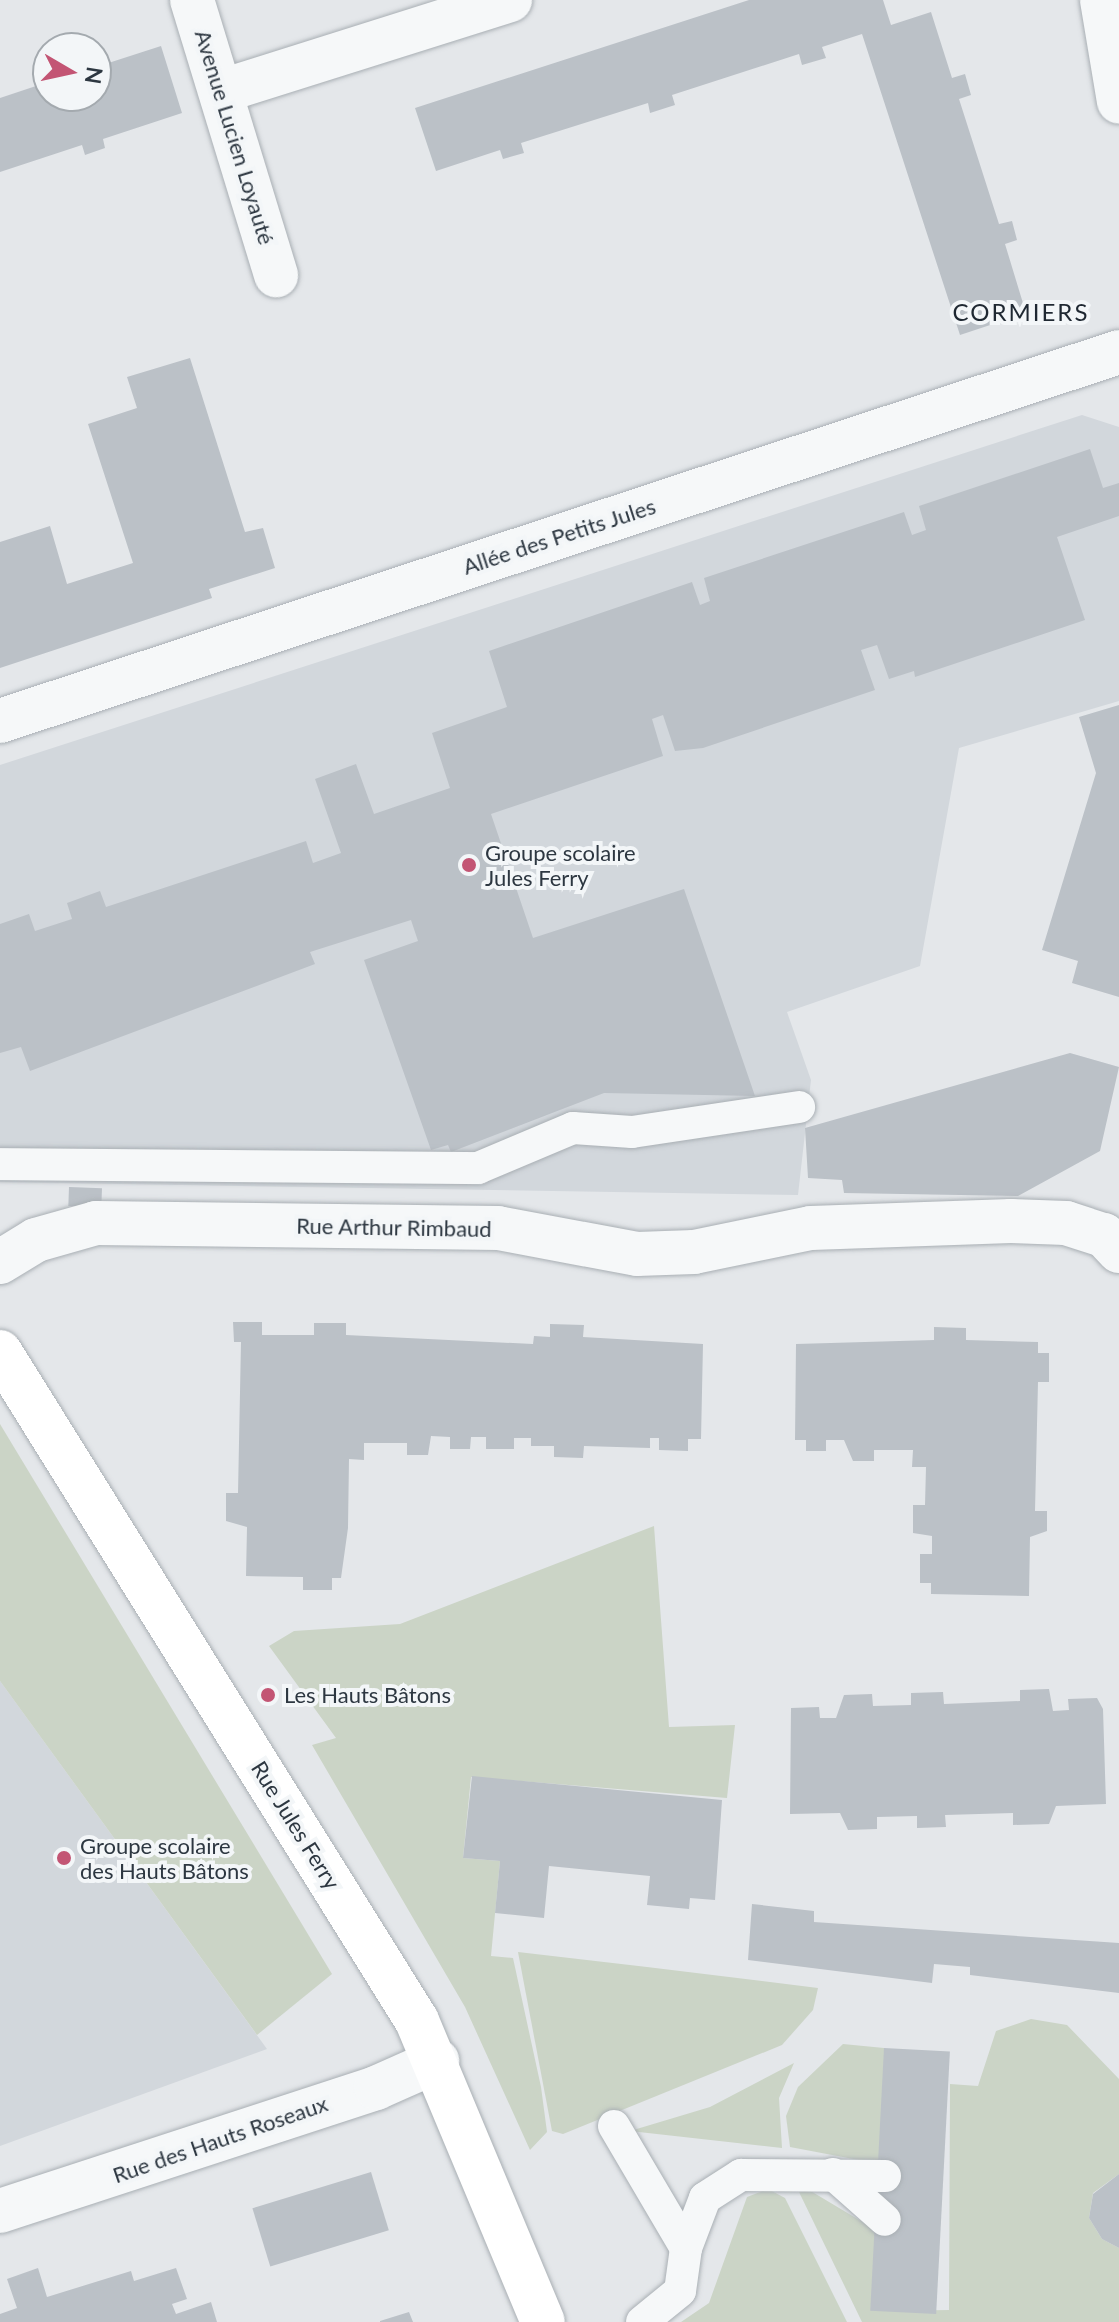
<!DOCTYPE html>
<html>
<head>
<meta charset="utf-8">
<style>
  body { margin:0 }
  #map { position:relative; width:1119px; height:2322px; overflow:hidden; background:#e4e7ea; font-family:Lato,sans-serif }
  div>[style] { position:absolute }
  .built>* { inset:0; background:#d2d7dc }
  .green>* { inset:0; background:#cbd4c6 }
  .building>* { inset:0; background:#bbc1c7; transform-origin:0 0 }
  .roads { filter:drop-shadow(0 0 2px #a9afb4) drop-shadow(0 0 2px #a9afb4) }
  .lane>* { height:32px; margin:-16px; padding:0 16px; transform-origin:16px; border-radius:16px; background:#f6f8f9 }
  .street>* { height:44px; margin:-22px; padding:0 22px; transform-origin:22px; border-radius:22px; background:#f6f8f9 }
  .secondary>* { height:44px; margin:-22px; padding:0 22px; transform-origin:22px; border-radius:22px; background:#fff }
  .dots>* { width:22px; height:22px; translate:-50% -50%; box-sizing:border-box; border:4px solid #f3f6f8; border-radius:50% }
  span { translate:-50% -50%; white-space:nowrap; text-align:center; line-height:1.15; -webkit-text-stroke:8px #f3f6f8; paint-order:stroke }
  .street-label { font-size:22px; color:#2d3741 }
  .poi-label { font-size:22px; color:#2d3741 }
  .left { translate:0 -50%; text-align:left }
  .neighbourhood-label { font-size:24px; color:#1f2832; letter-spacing:2px }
  .north { position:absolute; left:32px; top:32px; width:80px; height:80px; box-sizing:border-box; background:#f3f6f8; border:2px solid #a4aaaf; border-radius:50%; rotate:99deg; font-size:22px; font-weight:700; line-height:32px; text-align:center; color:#2d3741 }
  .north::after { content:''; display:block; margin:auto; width:28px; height:36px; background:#c35574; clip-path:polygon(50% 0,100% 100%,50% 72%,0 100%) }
</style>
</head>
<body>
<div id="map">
  <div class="built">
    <i style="clip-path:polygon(1082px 415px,1119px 427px,1119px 701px,959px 748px,920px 966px,787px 1012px,811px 1080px,798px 1195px,0 1182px,0 765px)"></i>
    <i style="clip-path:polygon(0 1681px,267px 2049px,0 2146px)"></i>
  </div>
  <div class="green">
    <i style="clip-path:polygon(0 1424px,332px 1974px,257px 2035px,0 1681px)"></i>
    <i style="clip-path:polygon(654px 1526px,669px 1727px,735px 1725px,727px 1798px,471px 1777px,463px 1858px,500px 1861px,491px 1956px,513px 1958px,541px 2087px,547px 2132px,530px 2150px,465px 2007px,312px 1745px,336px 1738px,269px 1646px,294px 1631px,400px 1624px)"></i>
    <i style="clip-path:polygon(518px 1952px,647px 1967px,818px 1988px,813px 2010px,782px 2045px,563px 2134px,552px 2131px)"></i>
    <i style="clip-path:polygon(1031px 2019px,1067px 2025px,1119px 2079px,1119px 2174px,1093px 2193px,1089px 2218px,1102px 2239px,1119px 2248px,1119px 2322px,862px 2322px,799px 2192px,809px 2190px,886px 2236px,886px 2311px,949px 2310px,950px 2084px,978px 2086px,996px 2031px)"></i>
    <i style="clip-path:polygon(843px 2044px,884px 2048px,885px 2165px,790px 2147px,786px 2116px,798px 2087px)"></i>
    <i style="clip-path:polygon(794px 2063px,779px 2098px,782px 2148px,630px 2131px,710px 2107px)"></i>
    <i style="clip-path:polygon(768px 2189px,785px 2198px,847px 2322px,681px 2322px,709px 2303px,747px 2197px)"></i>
  </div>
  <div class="building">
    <i style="clip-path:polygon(749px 0,883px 0,891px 25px,931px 12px,952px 78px,965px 74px,971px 95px,959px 99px,999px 224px,1012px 221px,1017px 240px,1005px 244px,1026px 313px,960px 335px,862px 34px,822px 47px,826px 58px,802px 65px,799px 54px,672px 95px,675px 105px,650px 113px,648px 103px,521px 143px,524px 153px,503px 159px,500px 150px,436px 171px,415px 108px)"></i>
    <i style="clip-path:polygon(161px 46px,182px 113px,103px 139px,105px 148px,85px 155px,82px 145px,0 172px,0 98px,48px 82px,48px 96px,96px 96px,96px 67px)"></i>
    <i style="clip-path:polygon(190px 358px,245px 532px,263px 528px,275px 568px,209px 589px,212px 598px,0 668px,0 542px,50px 526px,67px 584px,133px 563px,88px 424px,137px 408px,127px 377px)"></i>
    <i style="clip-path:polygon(1090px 449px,1103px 488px,1119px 483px,1119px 516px,1057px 537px,1085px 620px,915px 677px,914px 671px,889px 679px,877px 645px,861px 650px,875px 690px,703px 748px,675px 751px,663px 715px,652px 719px,663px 756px,491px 814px,533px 938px,684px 889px,755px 1096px,604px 1093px,451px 1152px,448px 1145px,431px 1150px,364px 960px,418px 941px,411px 920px,310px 952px,315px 964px,30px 1071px,21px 1047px,0 1053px,0 924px,29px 914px,35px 931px,72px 919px,67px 903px,100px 891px,106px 907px,306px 841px,313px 863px,341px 853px,315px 779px,356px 764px,374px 814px,450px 788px,432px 733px,507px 707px,489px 651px,692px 582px,700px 605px,710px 601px,704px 578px,904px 512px,912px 535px,926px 530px,919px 506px)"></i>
    <i style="clip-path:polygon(1119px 705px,1119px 997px,1072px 983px,1078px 961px,1042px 950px,1096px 773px,1079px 717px)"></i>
    <i style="clip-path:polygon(1070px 1053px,1119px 1067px,1100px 1151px,1018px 1196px,844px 1193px,842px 1180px,808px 1178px,805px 1128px)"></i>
    <i style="left:69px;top:1187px;width:33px;height:19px;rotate:2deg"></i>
    <i style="clip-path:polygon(233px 1322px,262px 1322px,262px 1335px,314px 1335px,314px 1323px,346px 1323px,346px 1335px,533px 1344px,534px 1336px,550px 1337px,550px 1324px,584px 1325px,583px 1337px,703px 1344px,701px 1439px,688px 1439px,688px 1451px,659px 1450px,659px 1438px,650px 1438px,650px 1448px,584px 1446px,583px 1458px,554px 1457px,554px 1446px,531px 1446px,531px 1438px,514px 1438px,514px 1449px,486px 1449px,486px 1437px,471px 1437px,470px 1449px,450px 1449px,450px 1437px,431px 1436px,428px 1455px,407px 1455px,407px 1443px,364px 1443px,364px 1460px,349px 1459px,348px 1528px,341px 1578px,332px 1578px,332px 1590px,303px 1590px,303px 1577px,246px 1576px,247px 1527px,226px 1521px,226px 1493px,238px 1493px,241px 1342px,234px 1342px)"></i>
    <i style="clip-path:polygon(934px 1327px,966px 1328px,966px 1340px,1038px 1342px,1038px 1353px,1049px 1353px,1049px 1382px,1038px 1382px,1035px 1511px,1047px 1511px,1047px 1531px,1030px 1537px,1029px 1596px,931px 1594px,931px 1583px,920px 1583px,920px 1554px,932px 1554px,932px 1536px,913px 1533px,913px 1505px,925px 1505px,926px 1467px,912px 1467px,913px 1450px,874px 1450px,874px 1461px,853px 1461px,844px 1440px,826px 1440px,826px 1451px,806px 1451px,806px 1440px,795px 1440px,796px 1344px,934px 1340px)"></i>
    <i style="clip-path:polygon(1049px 1689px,1053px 1711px,1069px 1710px,1068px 1699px,1097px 1698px,1103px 1709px,1106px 1804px,1056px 1806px,1049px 1824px,1013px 1825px,1013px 1813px,945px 1815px,946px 1827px,917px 1828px,917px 1816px,877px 1817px,877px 1829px,848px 1830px,840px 1813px,790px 1814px,791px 1708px,819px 1707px,820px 1718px,836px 1718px,844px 1695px,872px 1694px,873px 1706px,911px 1705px,911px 1693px,943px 1692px,944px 1704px,1020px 1701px,1020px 1690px)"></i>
    <i style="clip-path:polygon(472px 1776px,722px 1800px,715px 1900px,690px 1898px,689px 1909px,647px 1905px,650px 1876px,549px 1866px,544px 1918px,495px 1913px,500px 1861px,463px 1858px)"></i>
    <i style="clip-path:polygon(752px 1904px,814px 1911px,814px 1922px,1119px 1943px,1119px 1993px,970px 1975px,970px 1967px,934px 1964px,932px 1983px,748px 1960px)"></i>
    <i style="left:884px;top:2048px;width:66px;height:263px;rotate:3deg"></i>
    <i style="left:371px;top:2172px;width:61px;height:124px;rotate:73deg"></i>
    <i style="clip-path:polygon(1119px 2174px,1119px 2248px,1102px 2239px,1089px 2218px,1093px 2194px)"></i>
    <i style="clip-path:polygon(38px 2268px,47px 2297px,131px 2271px,134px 2281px,176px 2268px,187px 2299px,172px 2304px,176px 2314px,211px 2302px,217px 2322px,0 2322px,0 2314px,17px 2308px,7px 2279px)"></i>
    <i style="clip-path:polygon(409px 2312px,413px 2322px,380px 2322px,380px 2321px)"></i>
  </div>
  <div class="roads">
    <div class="lane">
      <i style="left:0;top:1164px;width:478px;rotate:0.5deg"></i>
      <i style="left:478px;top:1168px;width:103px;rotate:-22.8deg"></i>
      <i style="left:573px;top:1128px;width:59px;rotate:3.9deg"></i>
      <i style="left:632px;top:1132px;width:169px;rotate:-8.5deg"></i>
      <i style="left:614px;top:2126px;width:142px;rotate:59.5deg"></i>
      <i style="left:686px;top:2248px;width:43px;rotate:97.9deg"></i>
      <i style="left:680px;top:2291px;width:49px;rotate:140.8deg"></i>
      <i style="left:833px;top:2174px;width:69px;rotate:41.5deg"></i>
      <i style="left:686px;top:2248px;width:53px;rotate:-69.2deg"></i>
      <i style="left:705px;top:2198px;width:43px;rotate:-32.6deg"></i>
      <i style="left:741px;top:2175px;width:144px;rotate:0.4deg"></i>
    </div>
    <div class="street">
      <i style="left:192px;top:0;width:288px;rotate:73deg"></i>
      <i style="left:1102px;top:0;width:103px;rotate:80.5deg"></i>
      <i style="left:222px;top:91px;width:302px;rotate:-17.5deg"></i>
      <i style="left:0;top:721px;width:1178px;rotate:-18.25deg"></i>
      <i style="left:0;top:1262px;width:42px;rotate:-31.4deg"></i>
      <i style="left:36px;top:1240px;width:62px;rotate:-15.8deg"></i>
      <i style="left:96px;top:1223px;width:402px;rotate:0.7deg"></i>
      <i style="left:498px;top:1228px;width:141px;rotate:10.6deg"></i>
      <i style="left:637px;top:1254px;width:57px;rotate:-2deg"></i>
      <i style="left:694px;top:1252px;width:119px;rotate:-11.6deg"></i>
      <i style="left:811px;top:1228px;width:200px;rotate:-2deg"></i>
      <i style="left:1011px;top:1221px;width:55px;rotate:2.1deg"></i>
      <i style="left:1066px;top:1223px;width:40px;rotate:18deg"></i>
      <i style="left:1104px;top:1235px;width:22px;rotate:47deg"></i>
      <i style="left:0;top:2211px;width:396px;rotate:-18.1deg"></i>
      <i style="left:376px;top:2088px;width:67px;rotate:-23.9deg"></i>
    </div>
    <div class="secondary">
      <i style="left:0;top:1352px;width:788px;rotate:58.06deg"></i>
      <i style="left:417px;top:2021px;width:326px;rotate:67.3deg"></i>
    </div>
  </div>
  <div class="dots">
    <i style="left:469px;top:865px;background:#c35574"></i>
    <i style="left:268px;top:1695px;background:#c35574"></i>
    <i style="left:64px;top:1858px;background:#c35574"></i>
  </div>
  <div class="street-label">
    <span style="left:235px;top:137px;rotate:73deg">Avenue Lucien Loyauté</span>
    <span style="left:559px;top:536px;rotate:-18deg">Allée des Petits Jules</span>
    <span style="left:394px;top:1227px;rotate:1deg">Rue Arthur Rimbaud</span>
    <span style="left:296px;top:1825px;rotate:58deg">Rue Jules Ferry</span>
    <span style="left:220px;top:2139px;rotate:-19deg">Rue des Hauts Roseaux</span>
  </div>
  <div class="poi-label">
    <span class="left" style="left:485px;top:865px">Groupe scolaire<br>Jules Ferry</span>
    <span class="left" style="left:284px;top:1695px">Les Hauts Bâtons</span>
    <span class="left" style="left:80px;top:1858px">Groupe scolaire<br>des Hauts Bâtons</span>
  </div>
  <div class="neighbourhood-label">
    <span style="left:1021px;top:312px">CORMIERS</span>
  </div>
  <div class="north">N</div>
</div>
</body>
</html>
